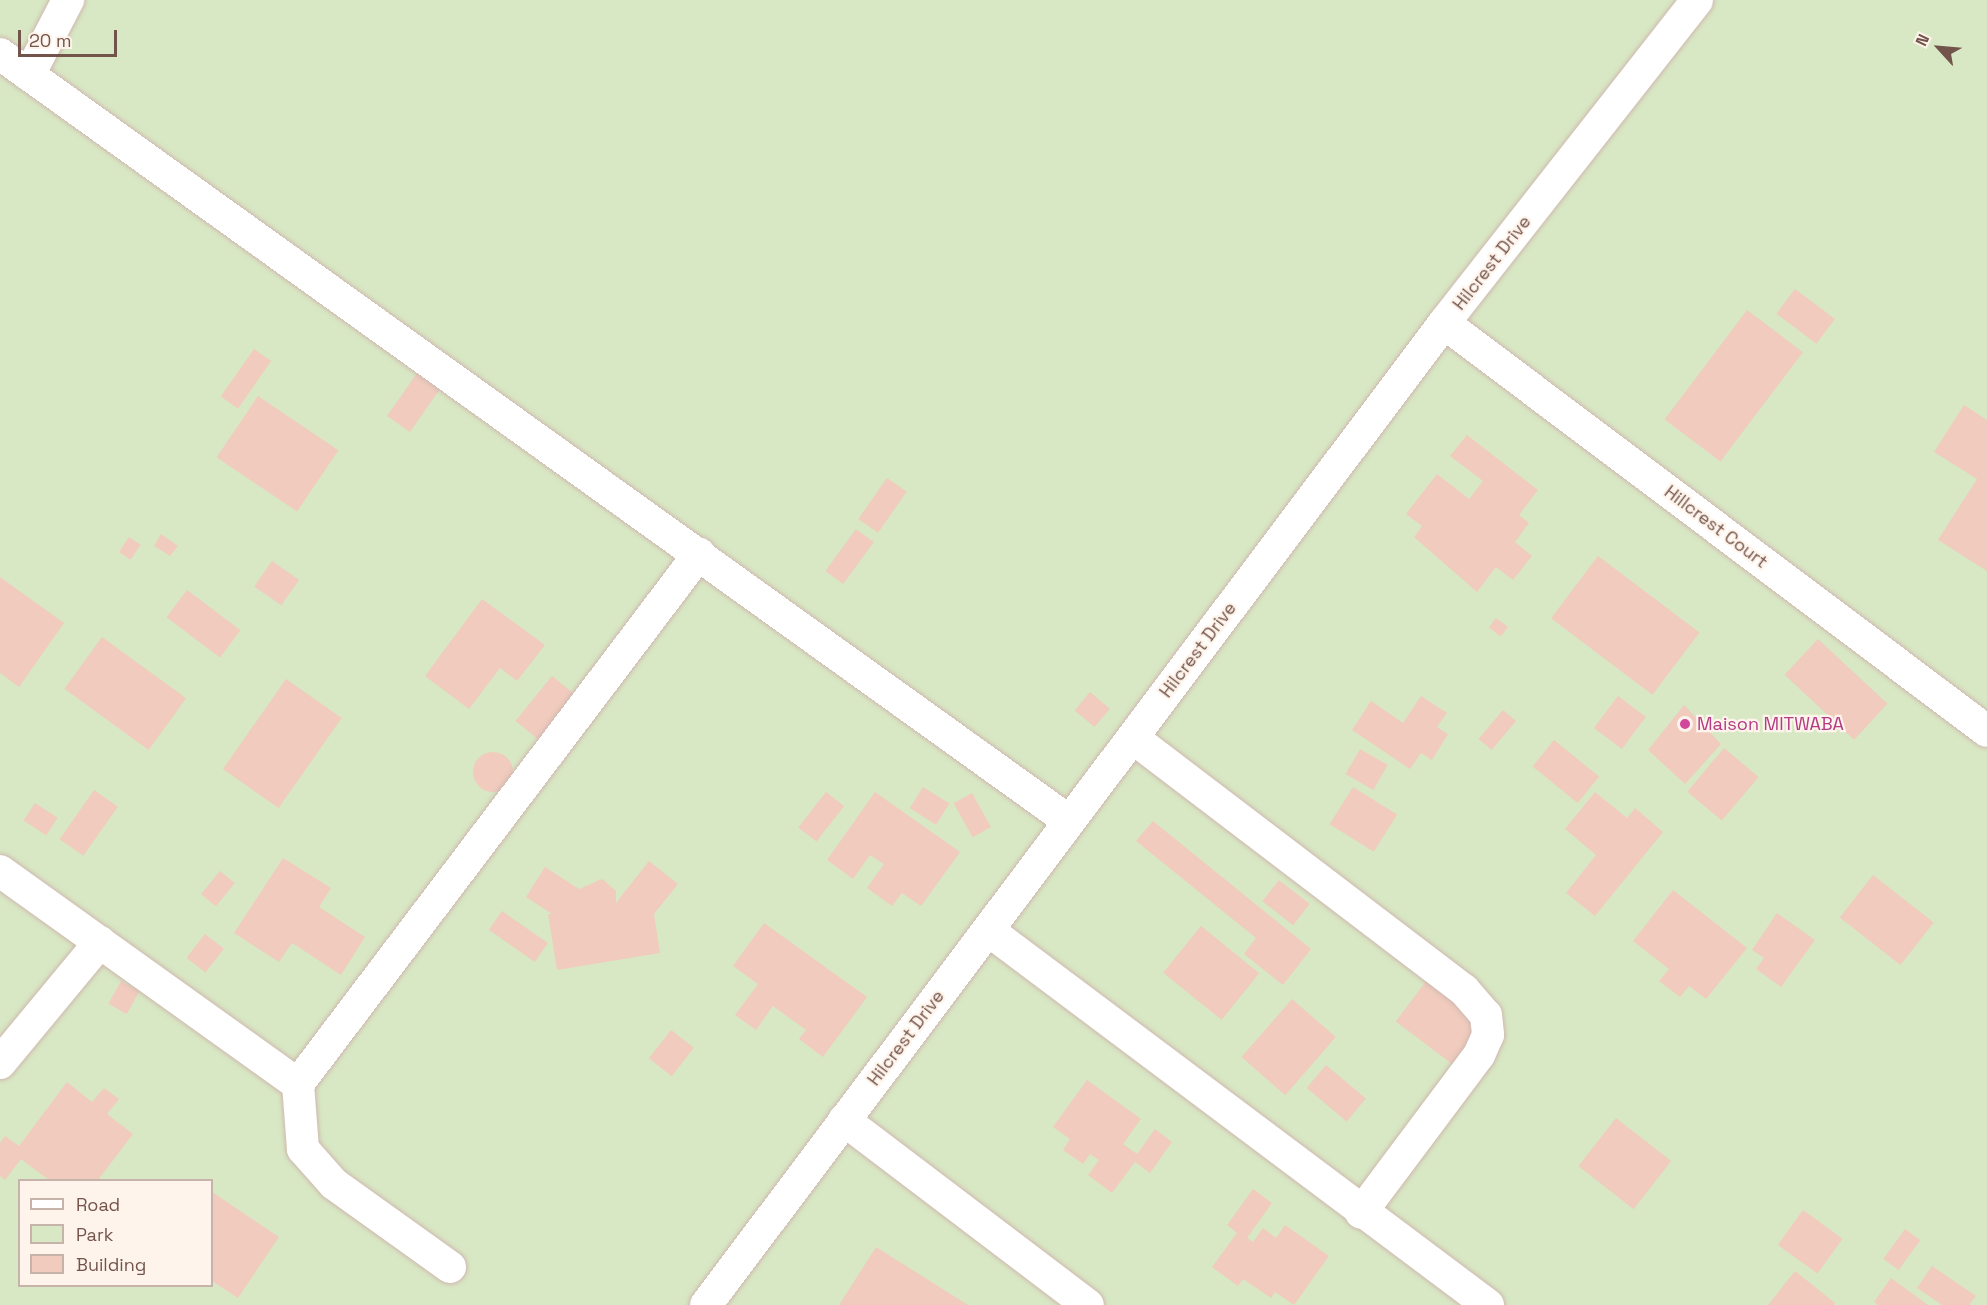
<!DOCTYPE html>
<html>
<head>
<meta charset="utf-8">
<style>
  body { margin:0 }
  #map { position:relative; width:1987px; height:1305px; overflow:hidden; background:#fbf0e5; font-family:"Space Grotesk",sans-serif }
  div>[style] { position:absolute }
  .green>* { inset:0; background:#d8e8c4 }
  .building>* { inset:0; background:#f0cbbe; transform-origin:0 0 }
  .round { border-radius:50% }
  .roads { filter:drop-shadow(0 0 2px #cfb8af) drop-shadow(0 0 2px #cfb8af) }
  .minor>* { height:32px; margin:-16px; padding:0 16px; transform-origin:16px; border-radius:16px; background:#fff }
  .dots>* { width:16px; height:16px; translate:-50% -50%; box-sizing:border-box; border:3px solid #fef4eb; border-radius:50% }
  span { translate:-50% -50%; white-space:nowrap; text-align:center; line-height:1.15; -webkit-text-stroke:4.5px #fef4eb; paint-order:stroke }
  .street-label { font-size:18px; color:#73544b }
  .hotel-label { font-size:18px; color:#b23c85 }
  .left { translate:0 -50%; text-align:left }
  .legend { position:absolute; left:18px; top:1179px; width:195px; height:108px; box-sizing:border-box; background:#fef4eb; border:2px solid #c6b4ab; margin:0; padding:8px 10px; list-style:none; font-size:18px; color:#73544b }
  .legend li { display:flex; align-items:center; gap:12px; height:30px }
  .legend b { width:30px; border:2px solid #c6b4ab }
  .north { position:absolute; left:1909px; top:18px; width:60px; height:60px; -webkit-text-stroke:4px #fef4eb; paint-order:stroke; rotate:296deg; font-size:16px; font-weight:700; line-height:24px; text-align:center; color:#73544b }
  .north::after { content:''; display:block; margin:auto; width:21px; height:27px; background:#73544b; clip-path:polygon(50% 0,100% 100%,50% 72%,0 100%) }
  .scale { position:absolute; left:18px; top:30px; width:99px; height:27px; box-sizing:border-box; border:3px solid #73544b; border-top:0; padding-left:8px; font-size:18px; line-height:21px; white-space:nowrap; color:#73544b; -webkit-text-stroke:4px #fef4eb; paint-order:stroke }
</style>
</head>
<body>
<div id="map">
  <div class="green">
    <i style="clip-path:polygon(evenodd,0 0,1987px 0,1987px 1305px,0 1305px,0 0,20px 1180px,212px 1180px,212px 1286px,20px 1286px,20px 1180px)"></i>
  </div>
  <div class="building">
    <i style="left:1795px;top:289px;width:50px;height:31px;rotate:37deg"></i>
    <i style="left:1747px;top:310px;width:70px;height:137px;rotate:37deg"></i>
    <i style="left:254px;top:349px;width:21px;height:58px;rotate:35deg"></i>
    <i style="left:422px;top:366px;width:28px;height:61px;rotate:35deg"></i>
    <i style="left:258px;top:396px;width:97px;height:74px;rotate:34deg"></i>
    <i style="clip-path:polygon(1964px 405px,1987px 420px,1987px 571px,1938px 540px,1977px 479px,1934px 452px)"></i>
    <i style="clip-path:polygon(1467px 435px,1538px 490px,1519px 515px,1529px 523px,1515px 542px,1532px 556px,1513px 580px,1496px 567px,1477px 592px,1414px 537px,1422px 526px,1406px 514px,1437px 474px,1469px 499px,1483px 481px,1450px 456px)"></i>
    <i style="left:887px;top:478px;width:24px;height:50px;rotate:35deg"></i>
    <i style="left:856px;top:529px;width:22px;height:52px;rotate:36deg"></i>
    <i style="clip-path:polygon(161px 534px,178px 546px,170px 556px,154px 546px)"></i>
    <i style="left:129px;top:537px;width:14px;height:18px;rotate:34deg"></i>
    <i style="left:1598px;top:556px;width:127px;height:78px;rotate:37deg"></i>
    <i style="left:272px;top:561px;width:33px;height:31px;rotate:35deg"></i>
    <i style="clip-path:polygon(0 577px,64px 623px,19px 687px,0 673px)"></i>
    <i style="left:187px;top:590px;width:67px;height:34px;rotate:37deg"></i>
    <i style="clip-path:polygon(482px 599px,545px 645px,517px 681px,500px 668px,469px 709px,425px 676px)"></i>
    <i style="left:1496px;top:618px;width:15px;height:12px;rotate:37deg"></i>
    <i style="left:102px;top:637px;width:104px;height:64px;rotate:36deg"></i>
    <i style="left:1818px;top:639px;width:95px;height:49px;rotate:43deg"></i>
    <i style="left:552px;top:676px;width:33px;height:58px;rotate:39deg"></i>
    <i style="left:286px;top:679px;width:68px;height:110px;rotate:35deg"></i>
    <i style="left:1090px;top:692px;width:26px;height:24px;rotate:40deg"></i>
    <i style="clip-path:polygon(1421px 696px,1447px 713px,1437px 727px,1448px 734px,1432px 760px,1421px 753px,1410px 769px,1352px 730px,1371px 701px,1403px 723px)"></i>
    <i style="left:1618px;top:696px;width:35px;height:40px;rotate:37deg"></i>
    <i style="clip-path:polygon(1684px 705px,1721px 744px,1685px 784px,1648px 750px)"></i>
    <i style="left:1503px;top:710px;width:17px;height:38px;rotate:40deg"></i>
    <i style="left:1554px;top:740px;width:58px;height:34px;rotate:39deg"></i>
    <i style="left:1724px;top:748px;width:45px;height:57px;rotate:40deg"></i>
    <i style="left:1360px;top:749px;width:32px;height:29px;rotate:30deg"></i>
    <i class="round" style="left:473px;top:752px;width:40px;height:40px"></i>
    <i style="left:923px;top:787px;width:31px;height:25px;rotate:32deg"></i>
    <i style="left:1353px;top:787px;width:52px;height:44px;rotate:32deg"></i>
    <i style="left:94px;top:790px;width:29px;height:60px;rotate:35deg"></i>
    <i style="left:826px;top:792px;width:23px;height:45px;rotate:38deg"></i>
    <i style="clip-path:polygon(875px 792px,960px 852px,921px 906px,902px 893px,892px 906px,867px 888px,884px 864px,870px 855px,853px 879px,827px 860px)"></i>
    <i style="clip-path:polygon(1595px 792px,1627px 818px,1635px 808px,1663px 832px,1595px 916px,1566px 893px,1596px 855px,1565px 829px)"></i>
    <i style="left:972px;top:793px;width:39px;height:21px;rotate:61deg"></i>
    <i style="left:35px;top:803px;width:27px;height:21px;rotate:33deg"></i>
    <i style="clip-path:polygon(1153px 821px,1311px 949px,1283px 985px,1244px 954px,1256px 938px,1136px 841px)"></i>
    <i style="clip-path:polygon(283px 858px,331px 888px,319px 907px,365px 937px,341px 975px,292px 943px,279px 962px,234px 933px)"></i>
    <i style="clip-path:polygon(649px 861px,678px 884px,654px 914px,660px 953px,557px 970px,548px 914px,552px 914px,526px 897px,545px 867px,579px 889px,602px 879px,616px 891px,616px 903px)"></i>
    <i style="left:220px;top:871px;width:19px;height:30px;rotate:39deg"></i>
    <i style="left:1873px;top:875px;width:77px;height:54px;rotate:38deg"></i>
    <i style="left:1279px;top:880px;width:39px;height:27px;rotate:38deg"></i>
    <i style="clip-path:polygon(1673px 890px,1747px 948px,1706px 999px,1689px 986px,1680px 997px,1659px 981px,1669px 969px,1633px 941px)"></i>
    <i style="left:502px;top:911px;width:56px;height:23px;rotate:35deg"></i>
    <i style="clip-path:polygon(1777px 913px,1815px 940px,1781px 987px,1756px 969px,1764px 958px,1752px 950px)"></i>
    <i style="clip-path:polygon(764px 923px,867px 997px,823px 1057px,799px 1039px,806px 1030px,773px 1006px,756px 1030px,735px 1015px,758px 984px,733px 966px)"></i>
    <i style="left:1201px;top:926px;width:75px;height:60px;rotate:39deg"></i>
    <i style="left:205px;top:934px;width:24px;height:30px;rotate:38deg"></i>
    <i style="left:1427px;top:980px;width:71px;height:52px;rotate:37deg"></i>
    <i style="left:121px;top:981px;width:21px;height:26px;rotate:29deg"></i>
    <i style="left:1292px;top:999px;width:58px;height:77px;rotate:41deg"></i>
    <i style="left:671px;top:1030px;width:29px;height:36px;rotate:38deg"></i>
    <i style="left:1326px;top:1065px;width:52px;height:30px;rotate:40deg"></i>
    <i style="clip-path:polygon(1087px 1080px,1141px 1119px,1123px 1144px,1137px 1154px,1155px 1129px,1172px 1142px,1150px 1173px,1135px 1162px,1112px 1193px,1088px 1175px,1099px 1160px,1090px 1154px,1083px 1164px,1063px 1150px,1070px 1139px,1053px 1127px)"></i>
    <i style="clip-path:polygon(67px 1082px,92px 1102px,104px 1088px,119px 1099px,107px 1114px,133px 1134px,98px 1180px,49px 1180px,21px 1159px,5px 1180px,0 1176px,0 1143px,5px 1136px,19px 1146px)"></i>
    <i style="left:1616px;top:1118px;width:70px;height:61px;rotate:38deg"></i>
    <i style="clip-path:polygon(1253px 1189px,1272px 1203px,1247px 1238px,1253px 1242px,1263px 1228px,1276px 1238px,1285px 1225px,1329px 1256px,1294px 1305px,1275px 1292px,1271px 1298px,1243px 1279px,1238px 1286px,1212px 1267px,1237px 1233px,1227px 1225px)"></i>
    <i style="clip-path:polygon(212px 1192px,279px 1237px,238px 1298px,212px 1281px)"></i>
    <i style="left:1803px;top:1210px;width:49px;height:43px;rotate:36deg"></i>
    <i style="left:1905px;top:1229px;width:19px;height:37px;rotate:36deg"></i>
    <i style="clip-path:polygon(876px 1247px,968px 1305px,839px 1305px)"></i>
    <i style="clip-path:polygon(1932px 1266px,1976px 1296px,1969px 1305px,1942px 1305px,1917px 1288px)"></i>
    <i style="clip-path:polygon(1795px 1271px,1835px 1303px,1834px 1305px,1768px 1305px)"></i>
    <i style="clip-path:polygon(1891px 1278px,1928px 1305px,1878px 1305px,1874px 1302px)"></i>
  </div>
  <div class="roads">
    <div class="minor">
      <i style="left:0;top:54px;width:1316px;rotate:35.66deg"></i>
      <i style="left:29px;top:75px;width:85px;rotate:-62.5deg"></i>
      <i style="left:1444px;top:323px;width:679px;rotate:36.92deg"></i>
      <i style="left:1133px;top:738px;width:416px;rotate:37.3deg"></i>
      <i style="left:1464px;top:990px;width:33px;rotate:49deg"></i>
      <i style="left:1486px;top:1015px;width:20px;rotate:84deg"></i>
      <i style="left:1488px;top:1035px;width:22px;rotate:114deg"></i>
      <i style="left:1479px;top:1055px;width:197px;rotate:126.8deg"></i>
      <i style="left:0;top:871px;width:366px;rotate:35.6deg"></i>
      <i style="left:988px;top:930px;width:625px;rotate:36.87deg"></i>
      <i style="left:0;top:1063px;width:157px;rotate:-50.4deg"></i>
      <i style="left:844px;top:1120px;width:306px;rotate:37.2deg"></i>
      <i style="left:450px;top:1267px;width:143px;rotate:-144.4deg"></i>
      <i style="left:334px;top:1184px;width:47px;rotate:-131.5deg"></i>
      <i style="left:303px;top:1149px;width:65px;rotate:-94.4deg"></i>
      <i style="left:298px;top:1084px;width:665px;rotate:-52.89deg"></i>
      <i style="left:706px;top:1305px;width:1228px;rotate:-53.07deg"></i>
      <i style="left:1444px;top:323px;width:410px;rotate:-51.9deg"></i>
    </div>
  </div>
  <div class="dots">
    <i style="left:1685px;top:724px;background:#d1479c"></i>
  </div>
  <div class="street-label">
    <span style="left:1492px;top:263px;rotate:-52deg">Hilcrest Drive</span>
    <span style="left:1716px;top:527px;rotate:37deg">Hillcrest Court</span>
    <span style="left:1198px;top:650px;rotate:-53deg">Hilcrest Drive</span>
    <span style="left:906px;top:1038px;rotate:-53deg">Hilcrest Drive</span>
  </div>
  <div class="hotel-label">
    <span class="left" style="left:1697px;top:724px">Maison MITWABA</span>
  </div>
  <ul class="legend">
  <li><b style="height:8px;background:#fff"></b>Road</li>
  <li><b style="height:16px;background:#d8e8c4"></b>Park</li>
  <li><b style="height:16px;background:#f0cbbe"></b>Building</li>
  </ul>
  <div class="north">N</div>
  <div class="scale">20 m</div>
</div>
</body>
</html>
